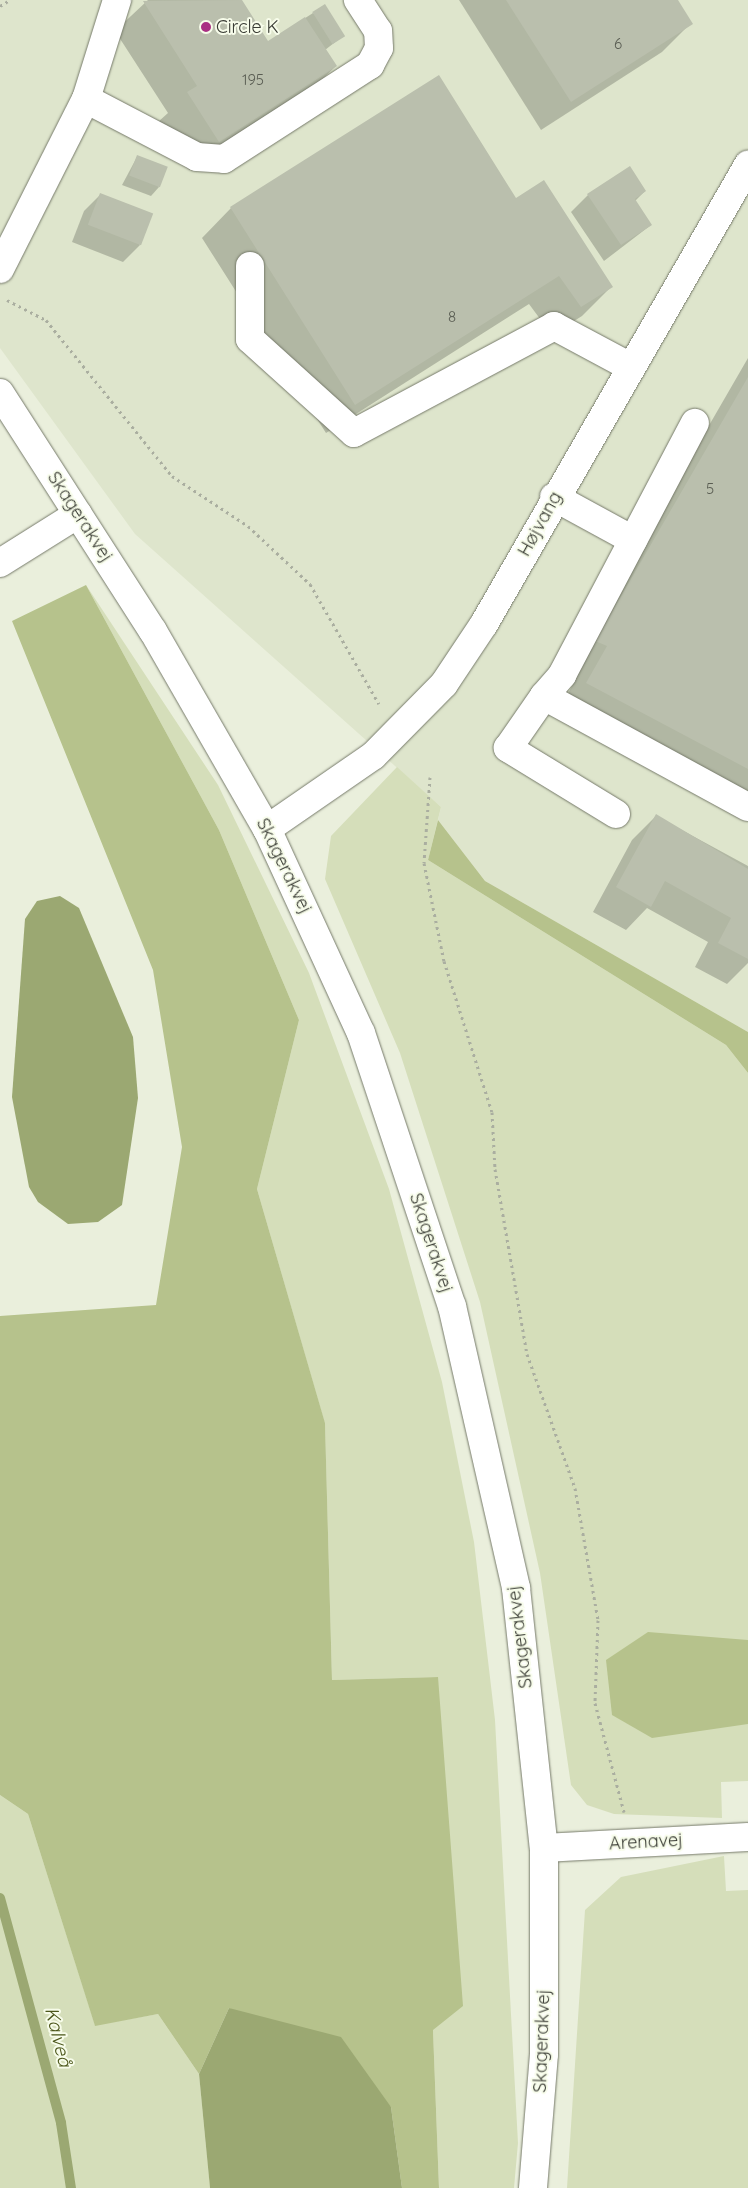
<!DOCTYPE html>
<html>
<head>
<meta charset="utf-8">
<style>
  body { margin:0 }
  #map { position:relative; width:748px; height:2188px; overflow:hidden; background:#eaefdc; font-family:Quicksand,sans-serif }
  div>[style] { position:absolute }
  .built>* { inset:0; background:#dee5cc }
  .green>* { inset:0; background:#d5deba }
  .forest>* { inset:0; background:#b6c28c }
  .water>* { inset:0; background:#9ba872 }
  .shadow>* { inset:0; background:#0003 }
  .stream>* { height:10px; margin:-5px; padding:0 5px; transform-origin:5px; border-radius:5px; background:#9ba872 }
  .building>* { inset:0; background:#babfad; transform-origin:0 0 }
  .path>* { height:3px; margin-top:-1.5px; transform-origin:0; background:repeating-linear-gradient(90deg,#aaaea0 0 2.5px,transparent 0 6.5px) }
  .roads { filter:drop-shadow(0 0 1px #767a6a) drop-shadow(0 0 1px #767a6a) }
  .minor>* { height:28px; margin:-14px; padding:0 14px; transform-origin:14px; border-radius:14px; background:#fff }
  .dots>* { width:14px; height:14px; translate:-50% -50%; box-sizing:border-box; border:2px solid #f7fcea; border-radius:50% }
  span { translate:-50% -50%; white-space:nowrap; text-align:center; line-height:1.15; -webkit-text-stroke:4px #f7fcea; paint-order:stroke }
  .number-label { font-size:15px; color:#595c52 }
  .number-label span { -webkit-text-stroke-width:0 }
  .poi-label { font-size:18px; color:#393b34 }
  .left { translate:0 -50%; text-align:left }
  .street-label { font-size:18px; color:#393b34 }
  .water-label { font-size:19px; color:#4c571b; font-style:italic }
</style>
</head>
<body>
<div id="map">
  <div class="built">
    <i style="clip-path:polygon(0 0,748px 0,748px 1032px,485px 881px,438px 820px,441px 807px,135px 534px,0 348px)"></i>
  </div>
  <div class="green">
    <i style="clip-path:polygon(86px 585px,218px 785px,309px 973px,389px 1189px,442px 1382px,474px 1542px,495px 1720px,518px 2143px,514px 2188px,439px 2188px,433px 2030px,438px 1677px,332px 1680px,325px 1424px,257px 1189px,299px 1020px,219px 830px)"></i>
    <i style="clip-path:polygon(397px 767px,441px 807px,428px 860px,726px 1045px,748px 1073px,748px 1781px,721px 1782px,722px 1818px,614px 1814px,587px 1805px,571px 1785px,540px 1573px,480px 1302px,400px 1053px,325px 879px,331px 836px)"></i>
    <i style="clip-path:polygon(0 1795px,28px 1814px,95px 2025px,158px 2014px,199px 2074px,210px 2188px,0 2188px)"></i>
    <i style="clip-path:polygon(724px 1856px,726px 1891px,748px 1890px,748px 2188px,567px 2188px,585px 1910px,621px 1877px)"></i>
  </div>
  <div class="forest">
    <i style="clip-path:polygon(86px 585px,219px 830px,299px 1020px,257px 1189px,325px 1423px,332px 1680px,438px 1677px,463px 2006px,433px 2030px,439px 2188px,402px 2188px,391px 2107px,229px 2008px,199px 2074px,158px 2014px,95px 2026px,28px 1814px,0 1795px,0 1316px,156px 1305px,182px 1147px,153px 970px,12px 621px)"></i>
    <i style="clip-path:polygon(438px 820px,485px 881px,748px 1032px,748px 1073px,726px 1045px,428px 860px)"></i>
    <i style="clip-path:polygon(648px 1632px,748px 1640px,748px 1724px,652px 1738px,612px 1715px,606px 1660px)"></i>
  </div>
  <div class="water">
    <i style="clip-path:polygon(60px 896px,79px 908px,133px 1037px,138px 1098px,122px 1205px,98px 1222px,68px 1224px,38px 1202px,29px 1187px,12px 1097px,25px 919px,37px 901px)"></i>
    <i style="clip-path:polygon(229px 2008px,341px 2037px,391px 2107px,402px 2188px,210px 2188px,199px 2074px)"></i>
  </div>
  <div class="shadow">
    <i style="clip-path:polygon(148px 0,240px 0,268px 42px,313px 13px,343px 36px,325px 50px,336px 66px,306px 95px,189px 170px,158px 122px,168px 113px,115px 31px)"></i>
    <i style="clip-path:polygon(459px 0,676px 0,691px 23px,662px 52px,541px 130px)"></i>
    <i style="clip-path:polygon(137px 157px,159px 187px,151px 196px,122px 185px)"></i>
    <i style="clip-path:polygon(645px 191px,635px 201px,651px 225px,604px 261px,571px 212px,588px 195px)"></i>
    <i style="clip-path:polygon(101px 194px,140px 245px,123px 262px,72px 242px,84px 211px)"></i>
    <i style="clip-path:polygon(516px 200px,611px 287px,582px 316px,552px 335px,529px 304px,326px 433px,202px 238px,231px 208px)"></i>
    <i style="clip-path:polygon(748px 358px,748px 813px,558px 712px,578px 675px,567px 671px)"></i>
    <i style="clip-path:polygon(656px 816px,748px 866px,748px 963px,727px 984px,695px 967px,708px 942px,647px 908px,626px 930px,593px 912px,632px 840px)"></i>
  </div>
  <div class="stream">
    <i style="left:0;top:1898px;width:233px;rotate:74.8deg"></i>
    <i style="left:61px;top:2123px;width:66px;rotate:81.3deg"></i>
  </div>
  <div class="building">
    <i style="clip-path:polygon(242px 0,268px 41px,305px 17px,337px 66px,219px 142px,187px 92px,197px 86px,143px 1px)"></i>
    <i style="clip-path:polygon(506px 0,678px 0,693px 24px,571px 102px)"></i>
    <i style="left:325px;top:4px;width:38px;height:15px;rotate:58deg"></i>
    <i style="clip-path:polygon(439px 75px,516px 198px,544px 180px,613px 287px,581px 307px,559px 276px,355px 405px,230px 207px)"></i>
    <i style="left:137px;top:155px;width:33px;height:22px;rotate:21deg"></i>
    <i style="clip-path:polygon(630px 166px,646px 191px,635px 199px,652px 225px,621px 245px,587px 194px)"></i>
    <i style="left:100px;top:193px;width:57px;height:34px;rotate:21deg"></i>
    <i style="clip-path:polygon(748px 377px,748px 769px,586px 683px,607px 646px,595px 641px)"></i>
    <i style="clip-path:polygon(656px 814px,748px 869px,748px 959px,718px 943px,731px 918px,665px 881px,651px 907px,616px 887px)"></i>
  </div>
  <div class="path">
    <i style="left:0;top:6px;width:12px;rotate:-31deg"></i>
    <i style="left:7px;top:300px;width:44px;rotate:27.1deg"></i>
    <i style="left:46px;top:320px;width:201px;rotate:51.1deg"></i>
    <i style="left:172px;top:476px;width:91px;rotate:33.3deg"></i>
    <i style="left:248px;top:526px;width:85px;rotate:43.1deg"></i>
    <i style="left:310px;top:584px;width:138px;rotate:60.1deg"></i>
    <i style="left:430px;top:777px;width:86px;rotate:94deg"></i>
    <i style="left:424px;top:863px;width:100px;rotate:78.5deg"></i>
    <i style="left:444px;top:961px;width:158px;rotate:72.4deg"></i>
    <i style="left:492px;top:1112px;width:57px;rotate:87deg"></i>
    <i style="left:495px;top:1169px;width:188px;rotate:80.2deg"></i>
    <i style="left:527px;top:1354px;width:142px;rotate:70.3deg"></i>
    <i style="left:575px;top:1488px;width:134px;rotate:80.1deg"></i>
    <i style="left:598px;top:1620px;width:83px;rotate:92.1deg"></i>
    <i style="left:595px;top:1703px;width:113px;rotate:75.1deg"></i>
  </div>
  <div class="roads">
    <div class="minor">
      <i style="left:86px;top:99px;width:125px;rotate:27.6deg"></i>
      <i style="left:197px;top:157px;width:27px;rotate:4deg"></i>
      <i style="left:224px;top:159px;width:174px;rotate:-32.8deg"></i>
      <i style="left:370px;top:65px;width:19px;rotate:-62deg"></i>
      <i style="left:379px;top:48px;width:17px;rotate:-93deg"></i>
      <i style="left:378px;top:31px;width:37px;rotate:-123deg"></i>
      <i style="left:250px;top:266px;width:73px;rotate:90deg"></i>
      <i style="left:250px;top:339px;width:140px;rotate:42.1deg"></i>
      <i style="left:354px;top:433px;width:227px;rotate:-28.1deg"></i>
      <i style="left:554px;top:326px;width:85px;rotate:28.1deg"></i>
      <i style="left:0;top:269px;width:191px;rotate:-63.2deg"></i>
      <i style="left:86px;top:99px;width:104px;rotate:-72.6deg"></i>
      <i style="left:0;top:393px;width:283px;rotate:57.3deg"></i>
      <i style="left:153px;top:631px;width:228px;rotate:60.1deg"></i>
      <i style="left:267px;top:829px;width:225px;rotate:65.3deg"></i>
      <i style="left:361px;top:1033px;width:288px;rotate:71.6deg"></i>
      <i style="left:452px;top:1306px;width:289px;rotate:77.2deg"></i>
      <i style="left:516px;top:1588px;width:262px;rotate:83.9deg"></i>
      <i style="left:544px;top:1848px;width:206px;rotate:90deg"></i>
      <i style="left:544px;top:2054px;width:134px;rotate:94.7deg"></i>
      <i style="left:554px;top:497px;width:90px;rotate:28.6deg"></i>
      <i style="left:0;top:563px;width:92px;rotate:-32.1deg"></i>
      <i style="left:544px;top:696px;width:28px;rotate:-49deg"></i>
      <i style="left:562px;top:675px;width:285px;rotate:-62.2deg"></i>
      <i style="left:616px;top:814px;width:127px;rotate:-148.6deg"></i>
      <i style="left:508px;top:748px;width:63px;rotate:-55.3deg"></i>
      <i style="left:544px;top:696px;width:232px;rotate:28.6deg"></i>
      <i style="left:267px;top:829px;width:129px;rotate:-34.6deg"></i>
      <i style="left:373px;top:756px;width:101px;rotate:-45.4deg"></i>
      <i style="left:444px;top:684px;width:72px;rotate:-56.3deg"></i>
      <i style="left:484px;top:624px;width:530px;rotate:-60.09deg"></i>
      <i style="left:544px;top:1848px;width:204px;rotate:-3.1deg"></i>
    </div>
  </div>
  <div class="dots">
    <i style="left:206px;top:27px;background:#a92f83"></i>
  </div>
  <div class="number-label">
    <span style="left:618px;top:44px">6</span>
    <span style="left:253px;top:80px">195</span>
    <span style="left:452px;top:317px">8</span>
    <span style="left:710px;top:489px">5</span>
  </div>
  <div class="poi-label">
    <span class="left" style="left:216px;top:27px">Circle K</span>
  </div>
  <div class="street-label">
    <span style="left:80px;top:517px;rotate:57deg">Skagerakvej</span>
    <span style="left:540px;top:524px;rotate:-61deg">Højvang</span>
    <span style="left:284px;top:866px;rotate:64deg">Skagerakvej</span>
    <span style="left:431px;top:1243px;rotate:72deg">Skagerakvej</span>
    <span style="left:520px;top:1637px;rotate:-97deg">Skagerakvej</span>
    <span style="left:646px;top:1842px;rotate:-3deg">Arenavej</span>
    <span style="left:542px;top:2041px;rotate:-88deg">Skagerakvej</span>
  </div>
  <div class="water-label">
    <span style="left:58px;top:2037px;rotate:76deg">Kalveå</span>
  </div>
</div>
</body>
</html>
